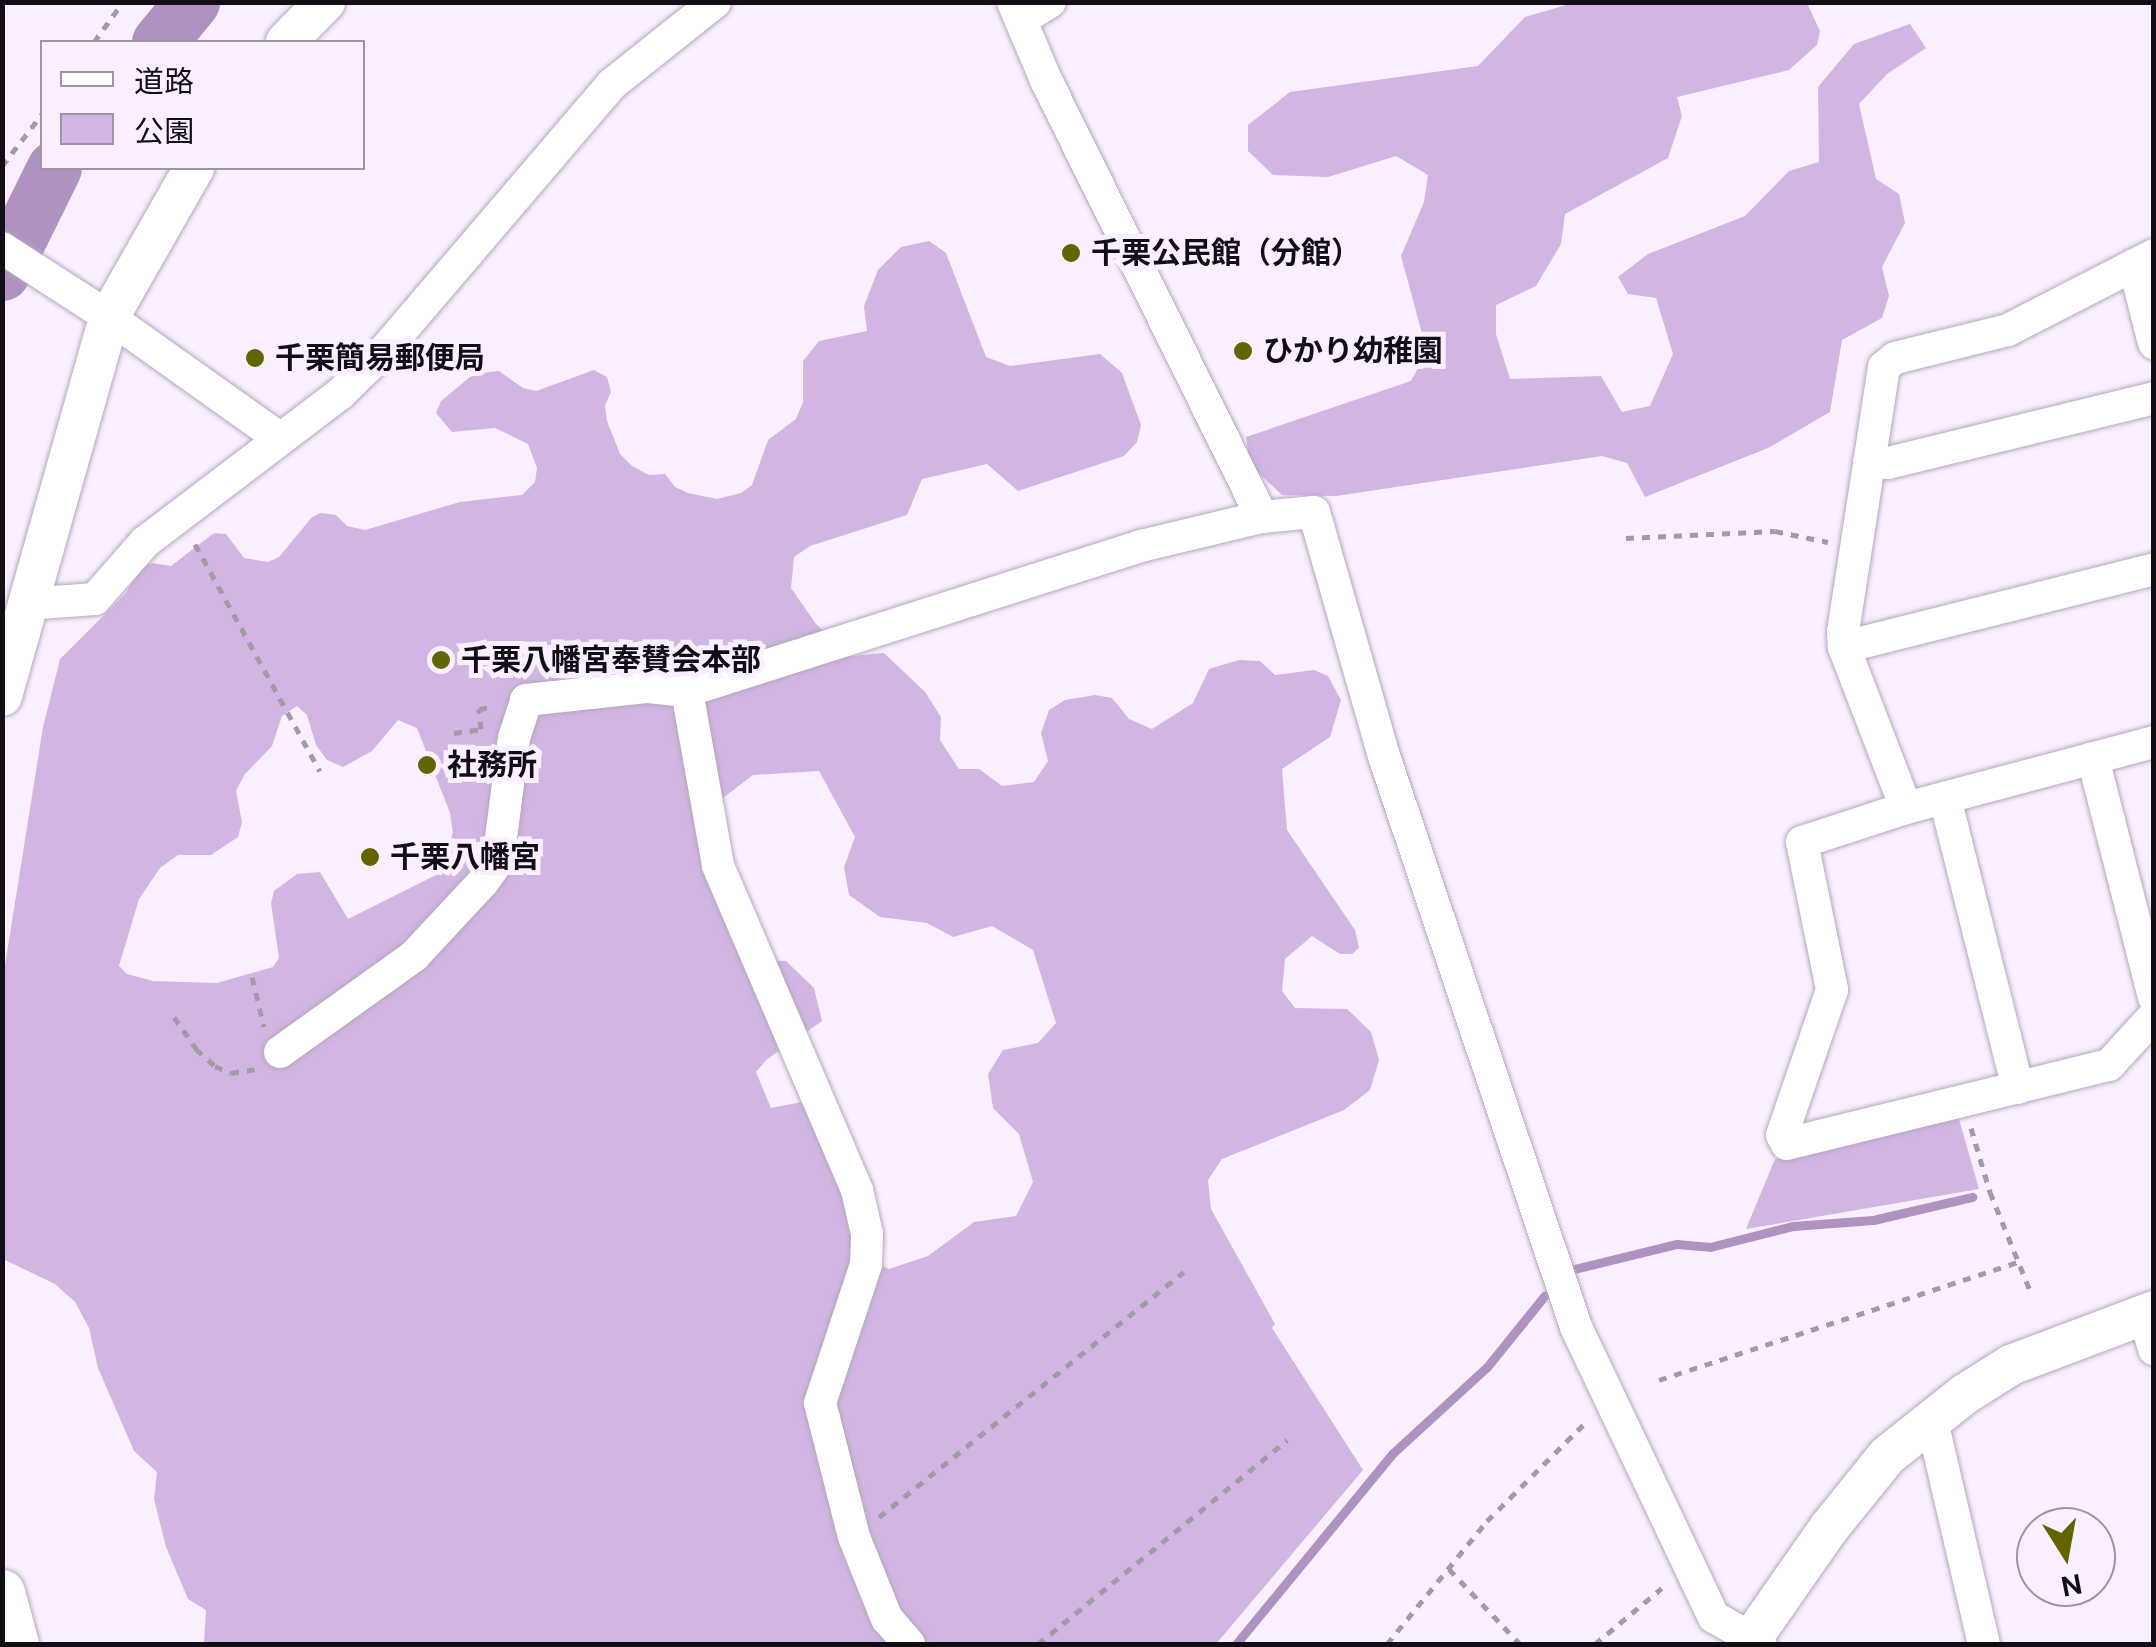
<!DOCTYPE html>
<html>
<head>
<meta charset="utf-8">
<style>
  body { margin:0 }
  #map { position:relative; width:2156px; height:1647px; overflow:hidden; background:#f9efff; font-family:"DM Sans","Noto Sans JP",sans-serif }
  div>[style] { position:absolute }
  .green>* { inset:0; background:#d2b5e3 }
  .stream>* { height:9px; margin:-4.5px; padding:0 4.5px; transform-origin:4.5px; border-radius:4.5px; background:#b092c0 }
  .river>* { height:55px; margin:-27.5px; padding:0 27.5px; transform-origin:27.5px; border-radius:27.5px; background:#b092c0 }
  .path>* { height:5px; margin-top:-2.5px; transform-origin:0; background:repeating-linear-gradient(90deg,#a29aa7 0 8px,transparent 0 16px) }
  .roads { filter:drop-shadow(0 0 2px #b5a6be) drop-shadow(0 0 2px #b5a6be) }
  .minor>* { height:32px; margin:-16px; padding:0 16px; transform-origin:16px; border-radius:16px; background:#fff }
  .tertiary>* { height:40px; margin:-20px; padding:0 20px; transform-origin:20px; border-radius:20px; background:#fff }
  .secondary>* { height:45px; margin:-22.5px; padding:0 22.5px; transform-origin:22.5px; border-radius:22.5px; background:#fff }
  .dots>* { width:28px; height:28px; translate:-50% -50%; box-sizing:border-box; border:5px solid #f9efff; border-radius:50% }
  span { translate:-50% -50%; white-space:nowrap; text-align:center; line-height:1.15; -webkit-text-stroke:10px #f9efff; paint-order:stroke }
  .poi-label { font-size:30px; color:#130e16; font-weight:700 }
  .left { translate:0 -50%; text-align:left }
  .frame { position:absolute; inset:0; border:5px solid #130e16; pointer-events:none }
  .legend { position:absolute; left:40px; top:40px; width:325px; height:130px; box-sizing:border-box; background:#f9efff; border:2px solid #9d95a2; margin:0; padding:12px 18px; list-style:none; font-size:30px; color:#130e16 }
  .legend li { display:flex; align-items:center; gap:20px; height:50px }
  .legend b { width:50px; border:2px solid #9d95a2 }
  .north { position:absolute; left:2016px; top:1507px; width:100px; height:100px; box-sizing:border-box; background:#f9efff; border:2px solid #9d95a2; border-radius:50%; rotate:169deg; font-size:28px; font-weight:700; line-height:40px; text-align:center; color:#130e16 }
  .north::after { content:''; display:block; margin:auto; width:35px; height:45px; background:#626400; clip-path:polygon(50% 0,100% 100%,50% 72%,0 100%) }
</style>
</head>
<body>
<div id="map">
  <div class="green">
    <i style="clip-path:polygon(1573px 3px,1807px 3px,1820px 31px,1817px 45px,1789px 70px,1677px 97px,1682px 116px,1668px 158px,1565px 214px,1561px 244px,1536px 286px,1496px 305px,1496px 334px,1510px 379px,1601px 376px,1622px 412px,1650px 406px,1673px 354px,1656px 298px,1628px 294px,1618px 277px,1648px 254px,1745px 216px,1789px 171px,1819px 162px,1818px 87px,1854px 44px,1910px 24px,1926px 48px,1887px 74px,1859px 104px,1876px 179px,1899px 194px,1905px 223px,1882px 267px,1889px 296px,1882px 318px,1842px 340px,1830px 412px,1768px 448px,1645px 497px,1627px 463px,1602px 456px,1336px 496px,1282px 495px,1250px 465px,1246px 437px,1411px 381px,1427px 352px,1401px 256px,1424px 202px,1428px 175px,1396px 156px,1328px 177px,1273px 175px,1248px 151px,1248px 125px,1290px 92px,1478px 66px,1525px 17px)"></i>
    <i style="clip-path:polygon(evenodd,929px 241px,946px 253px,986px 357px,1010px 366px,1100px 354px,1122px 373px,1141px 425px,1137px 442px,1124px 456px,1018px 491px,987px 464px,922px 479px,907px 515px,810px 546px,794px 557px,791px 588px,816px 624px,852px 656px,884px 653px,925px 692px,941px 717px,940px 740px,959px 769px,979px 769px,1002px 786px,1034px 782px,1048px 761px,1041px 733px,1049px 710px,1065px 700px,1095px 695px,1112px 698px,1129px 719px,1152px 729px,1193px 703px,1209px 669px,1239px 660px,1260px 661px,1275px 675px,1314px 670px,1328px 676px,1341px 700px,1330px 737px,1282px 769px,1287px 830px,1355px 930px,1359px 948px,1352px 954px,1340px 954px,1312px 936px,1285px 959px,1282px 991px,1295px 1008px,1347px 1009px,1371px 1032px,1379px 1060px,1370px 1090px,1344px 1110px,1222px 1159px,1208px 1180px,1211px 1209px,1275px 1324px,1272px 1328px,1363px 1470px,1216px 1644px,204px 1644px,206px 1610px,188px 1599px,166px 1547px,154px 1499px,157px 1472px,134px 1451px,98px 1368px,89px 1328px,75px 1302px,55px 1284px,3px 1259px,3px 978px,43px 727px,60px 659px,125px 594px,141px 568px,152px 563px,171px 566px,214px 533px,226px 534px,244px 558px,268px 562px,279px 557px,312px 517px,321px 513px,336px 515px,347px 526px,365px 530px,460px 502px,522px 495px,535px 482px,537px 468px,528px 444px,495px 428px,452px 432px,436px 413px,441px 401px,470px 377px,482px 373px,499px 371px,523px 388px,536px 391px,594px 370px,607px 377px,611px 392px,605px 406px,607px 421px,620px 454px,632px 466px,649px 475px,665px 474px,675px 487px,688px 493px,717px 499px,741px 493px,752px 485px,768px 440px,796px 419px,803px 402px,803px 361px,819px 341px,867px 331px,864px 306px,878px 270px,901px 247px,929px 241px,297px 706px,307px 715px,316px 745px,327px 760px,343px 767px,372px 751px,398px 720px,417px 728px,450px 813px,453px 833px,436px 875px,348px 919px,320px 872px,297px 874px,274px 891px,271px 903px,279px 958px,273px 967px,217px 983px,153px 981px,127px 974px,119px 966px,139px 899px,160px 868px,178px 855px,211px 855px,238px 837px,242px 822px,236px 791px,245px 774px,272px 746px,282px 716px,297px 706px,929px 241px,819px 771px,855px 837px,844px 867px,849px 895px,880px 917px,927px 923px,953px 937px,992px 926px,1033px 950px,1056px 1023px,1038px 1043px,1003px 1050px,988px 1074px,993px 1108px,1019px 1134px,1033px 1182px,1016px 1216px,974px 1222px,928px 1256px,889px 1269px,854px 1253px,849px 1202px,807px 1101px,771px 1108px,756px 1072px,766px 1060px,822px 1021px,814px 988px,786px 961px,743px 961px,719px 801px,753px 775px,819px 771px)"></i>
    <i style="clip-path:polygon(1959px 1119px,1979px 1189px,1746px 1229px,1775px 1159px)"></i>
  </div>
  <div class="stream">
    <i style="left:1570px;top:1270px;width:110px;rotate:-13.7deg"></i>
    <i style="left:1677px;top:1244px;width:33px;rotate:5deg"></i>
    <i style="left:1710px;top:1247px;width:86px;rotate:-14.2deg"></i>
    <i style="left:1793px;top:1226px;width:80px;rotate:-4.3deg"></i>
    <i style="left:1873px;top:1220px;width:102px;rotate:-13.1deg"></i>
    <i style="left:1236px;top:1644px;width:247px;rotate:-50.6deg"></i>
    <i style="left:1393px;top:1453px;width:127px;rotate:-42.5deg"></i>
    <i style="left:1487px;top:1367px;width:92px;rotate:-51.1deg"></i>
  </div>
  <div class="river">
    <i style="left:159px;top:42px;width:52px;rotate:-50.5deg"></i>
    <i style="left:2px;top:273px;width:117px;rotate:-63.7deg"></i>
  </div>
  <div class="path">
    <i style="left:94px;top:42px;width:49px;rotate:-54.1deg"></i>
    <i style="left:2px;top:166px;width:66px;rotate:-52.4deg"></i>
    <i style="left:1626px;top:538px;width:149px;rotate:-2.7deg"></i>
    <i style="left:1775px;top:531px;width:54px;rotate:11.7deg"></i>
    <i style="left:195px;top:544px;width:259px;rotate:61.2deg"></i>
    <i style="left:454px;top:733px;width:27px;rotate:-8deg"></i>
    <i style="left:481px;top:729px;width:20px;rotate:-96deg"></i>
    <i style="left:479px;top:709px;width:14px;rotate:-8deg"></i>
    <i style="left:252px;top:977px;width:51px;rotate:76.5deg"></i>
    <i style="left:174px;top:1017px;width:39px;rotate:55deg"></i>
    <i style="left:196px;top:1049px;width:25px;rotate:42deg"></i>
    <i style="left:215px;top:1066px;width:17px;rotate:24deg"></i>
    <i style="left:231px;top:1073px;width:24px;rotate:-9deg"></i>
    <i style="left:1971px;top:1128px;width:67px;rotate:73.5deg"></i>
    <i style="left:1990px;top:1192px;width:104px;rotate:67.9deg"></i>
    <i style="left:1659px;top:1380px;width:378px;rotate:-18.2deg"></i>
    <i style="left:879px;top:1517px;width:391px;rotate:-38.8deg"></i>
    <i style="left:1449px;top:1569px;width:103px;rotate:46.6deg"></i>
    <i style="left:1038px;top:1644px;width:322px;rotate:-39.3deg"></i>
    <i style="left:1387px;top:1644px;width:159px;rotate:-50.9deg"></i>
    <i style="left:1487px;top:1521px;width:143px;rotate:-45deg"></i>
    <i style="left:1595px;top:1644px;width:87px;rotate:-39.9deg"></i>
  </div>
  <div class="roads">
    <div class="minor">
      <i style="left:1013px;top:2px;width:85px;rotate:67.1deg"></i>
      <i style="left:1046px;top:80px;width:487px;rotate:63.7deg"></i>
      <i style="left:1021px;top:20px;width:34px;rotate:-32deg"></i>
      <i style="left:2px;top:248px;width:127px;rotate:32.8deg"></i>
      <i style="left:109px;top:317px;width:209px;rotate:35.4deg"></i>
      <i style="left:2134px;top:265px;width:81px;rotate:75.6deg"></i>
      <i style="left:1869px;top:462px;width:19px;rotate:3deg"></i>
      <i style="left:1888px;top:463px;width:274px;rotate:-13.7deg"></i>
      <i style="left:26px;top:604px;width:69px;rotate:-4.1deg"></i>
      <i style="left:95px;top:599px;width:76px;rotate:-48.7deg"></i>
      <i style="left:145px;top:542px;width:246px;rotate:-37.2deg"></i>
      <i style="left:341px;top:393px;width:60px;rotate:-44.3deg"></i>
      <i style="left:384px;top:351px;width:351px;rotate:-49.5deg"></i>
      <i style="left:612px;top:84px;width:132px;rotate:-38.5deg"></i>
      <i style="left:1844px;top:647px;width:320px;rotate:-14.1deg"></i>
      <i style="left:2154px;top:742px;width:257px;rotate:165.1deg"></i>
      <i style="left:1906px;top:808px;width:109px;rotate:161.9deg"></i>
      <i style="left:1802px;top:842px;width:151px;rotate:78.5deg"></i>
      <i style="left:1832px;top:990px;width:153px;rotate:109deg"></i>
      <i style="left:1782px;top:1135px;width:10px;rotate:61deg"></i>
      <i style="left:1787px;top:1144px;width:332px;rotate:-13.8deg"></i>
      <i style="left:2109px;top:1065px;width:67px;rotate:-47.4deg"></i>
      <i style="left:2093px;top:758px;width:247px;rotate:75.7deg"></i>
      <i style="left:1945px;top:798px;width:299px;rotate:75.9deg"></i>
      <i style="left:1906px;top:808px;width:173px;rotate:-111.1deg"></i>
      <i style="left:1844px;top:647px;width:15px;rotate:-94deg"></i>
      <i style="left:1843px;top:632px;width:268px;rotate:-81.2deg"></i>
      <i style="left:1884px;top:367px;width:14px;rotate:-39deg"></i>
      <i style="left:1895px;top:358px;width:116px;rotate:-13.9deg"></i>
      <i style="left:2008px;top:330px;width:164px;rotate:-27.2deg"></i>
      <i style="left:280px;top:1052px;width:165px;rotate:-35.6deg"></i>
      <i style="left:414px;top:956px;width:101px;rotate:-47deg"></i>
      <i style="left:483px;top:882px;width:26px;rotate:-54deg"></i>
      <i style="left:498px;top:861px;width:124px;rotate:-82.6deg"></i>
      <i style="left:514px;top:738px;width:40px;rotate:-72deg"></i>
      <i style="left:526px;top:700px;width:123px;rotate:-6.1deg"></i>
      <i style="left:648px;top:687px;width:39px;rotate:6deg"></i>
      <i style="left:2144px;top:1314px;width:37px;rotate:74deg"></i>
      <i style="left:1932px;top:1421px;width:229px;rotate:76.9deg"></i>
      <i style="left:909px;top:1644px;width:33px;rotate:-131deg"></i>
      <i style="left:887px;top:1619px;width:88px;rotate:-111.9deg"></i>
      <i style="left:854px;top:1537px;width:138px;rotate:-104.2deg"></i>
      <i style="left:820px;top:1403px;width:145px;rotate:-71.6deg"></i>
      <i style="left:866px;top:1265px;width:31px;rotate:-88deg"></i>
      <i style="left:867px;top:1234px;width:45px;rotate:-102.8deg"></i>
      <i style="left:857px;top:1190px;width:353px;rotate:-113.2deg"></i>
      <i style="left:718px;top:865px;width:177px;rotate:-100.1deg"></i>
      <i style="left:687px;top:691px;width:477px;rotate:-17.7deg"></i>
      <i style="left:1141px;top:546px;width:124px;rotate:-13.5deg"></i>
      <i style="left:1262px;top:517px;width:52px;rotate:-5.5deg"></i>
      <i style="left:1314px;top:512px;width:254px;rotate:74deg"></i>
      <i style="left:1384px;top:756px;width:602px;rotate:71.41deg"></i>
      <i style="left:1576px;top:1327px;width:321px;rotate:64.6deg"></i>
      <i style="left:1714px;top:1617px;width:54px;rotate:29.9deg"></i>
    </div>
    <div class="tertiary">
      <i style="left:286px;top:42px;width:56px;rotate:-45.7deg"></i>
      <i style="left:2px;top:696px;width:394px;rotate:-74.2deg"></i>
      <i style="left:109px;top:317px;width:172px;rotate:-60.3deg"></i>
      <i style="left:1748px;top:1644px;width:141px;rotate:-55.1deg"></i>
      <i style="left:1829px;top:1528px;width:92px;rotate:-51.1deg"></i>
      <i style="left:1887px;top:1456px;width:100px;rotate:-38.5deg"></i>
      <i style="left:1965px;top:1394px;width:54px;rotate:-32.2deg"></i>
      <i style="left:2011px;top:1365px;width:153px;rotate:-20.7deg"></i>
    </div>
    <div class="secondary">
      <i style="left:2px;top:1592px;width:54px;rotate:74.9deg"></i>
    </div>
  </div>
  <div class="dots">
    <i style="left:1071px;top:253px;background:#626400"></i>
    <i style="left:1243px;top:351px;background:#626400"></i>
    <i style="left:255px;top:358px;background:#626400"></i>
    <i style="left:441px;top:660px;background:#626400"></i>
    <i style="left:427px;top:765px;background:#626400"></i>
    <i style="left:370px;top:857px;background:#626400"></i>
  </div>
  <div class="poi-label">
    <span class="left" style="left:1091px;top:253px">千栗公民館（分館）</span>
    <span class="left" style="left:1263px;top:351px">ひかり幼稚園</span>
    <span class="left" style="left:275px;top:358px">千栗簡易郵便局</span>
    <span class="left" style="left:461px;top:660px">千栗八幡宮奉賛会本部</span>
    <span class="left" style="left:447px;top:765px">社務所</span>
    <span class="left" style="left:390px;top:857px">千栗八幡宮</span>
  </div>
  <div class="frame"></div>
  <ul class="legend">
  <li><b style="height:12px;background:#fff"></b>道路</li>
  <li><b style="height:28px;background:#d2b5e3"></b>公園</li>
  </ul>
  <div class="north">N</div>
</div>
</body>
</html>
